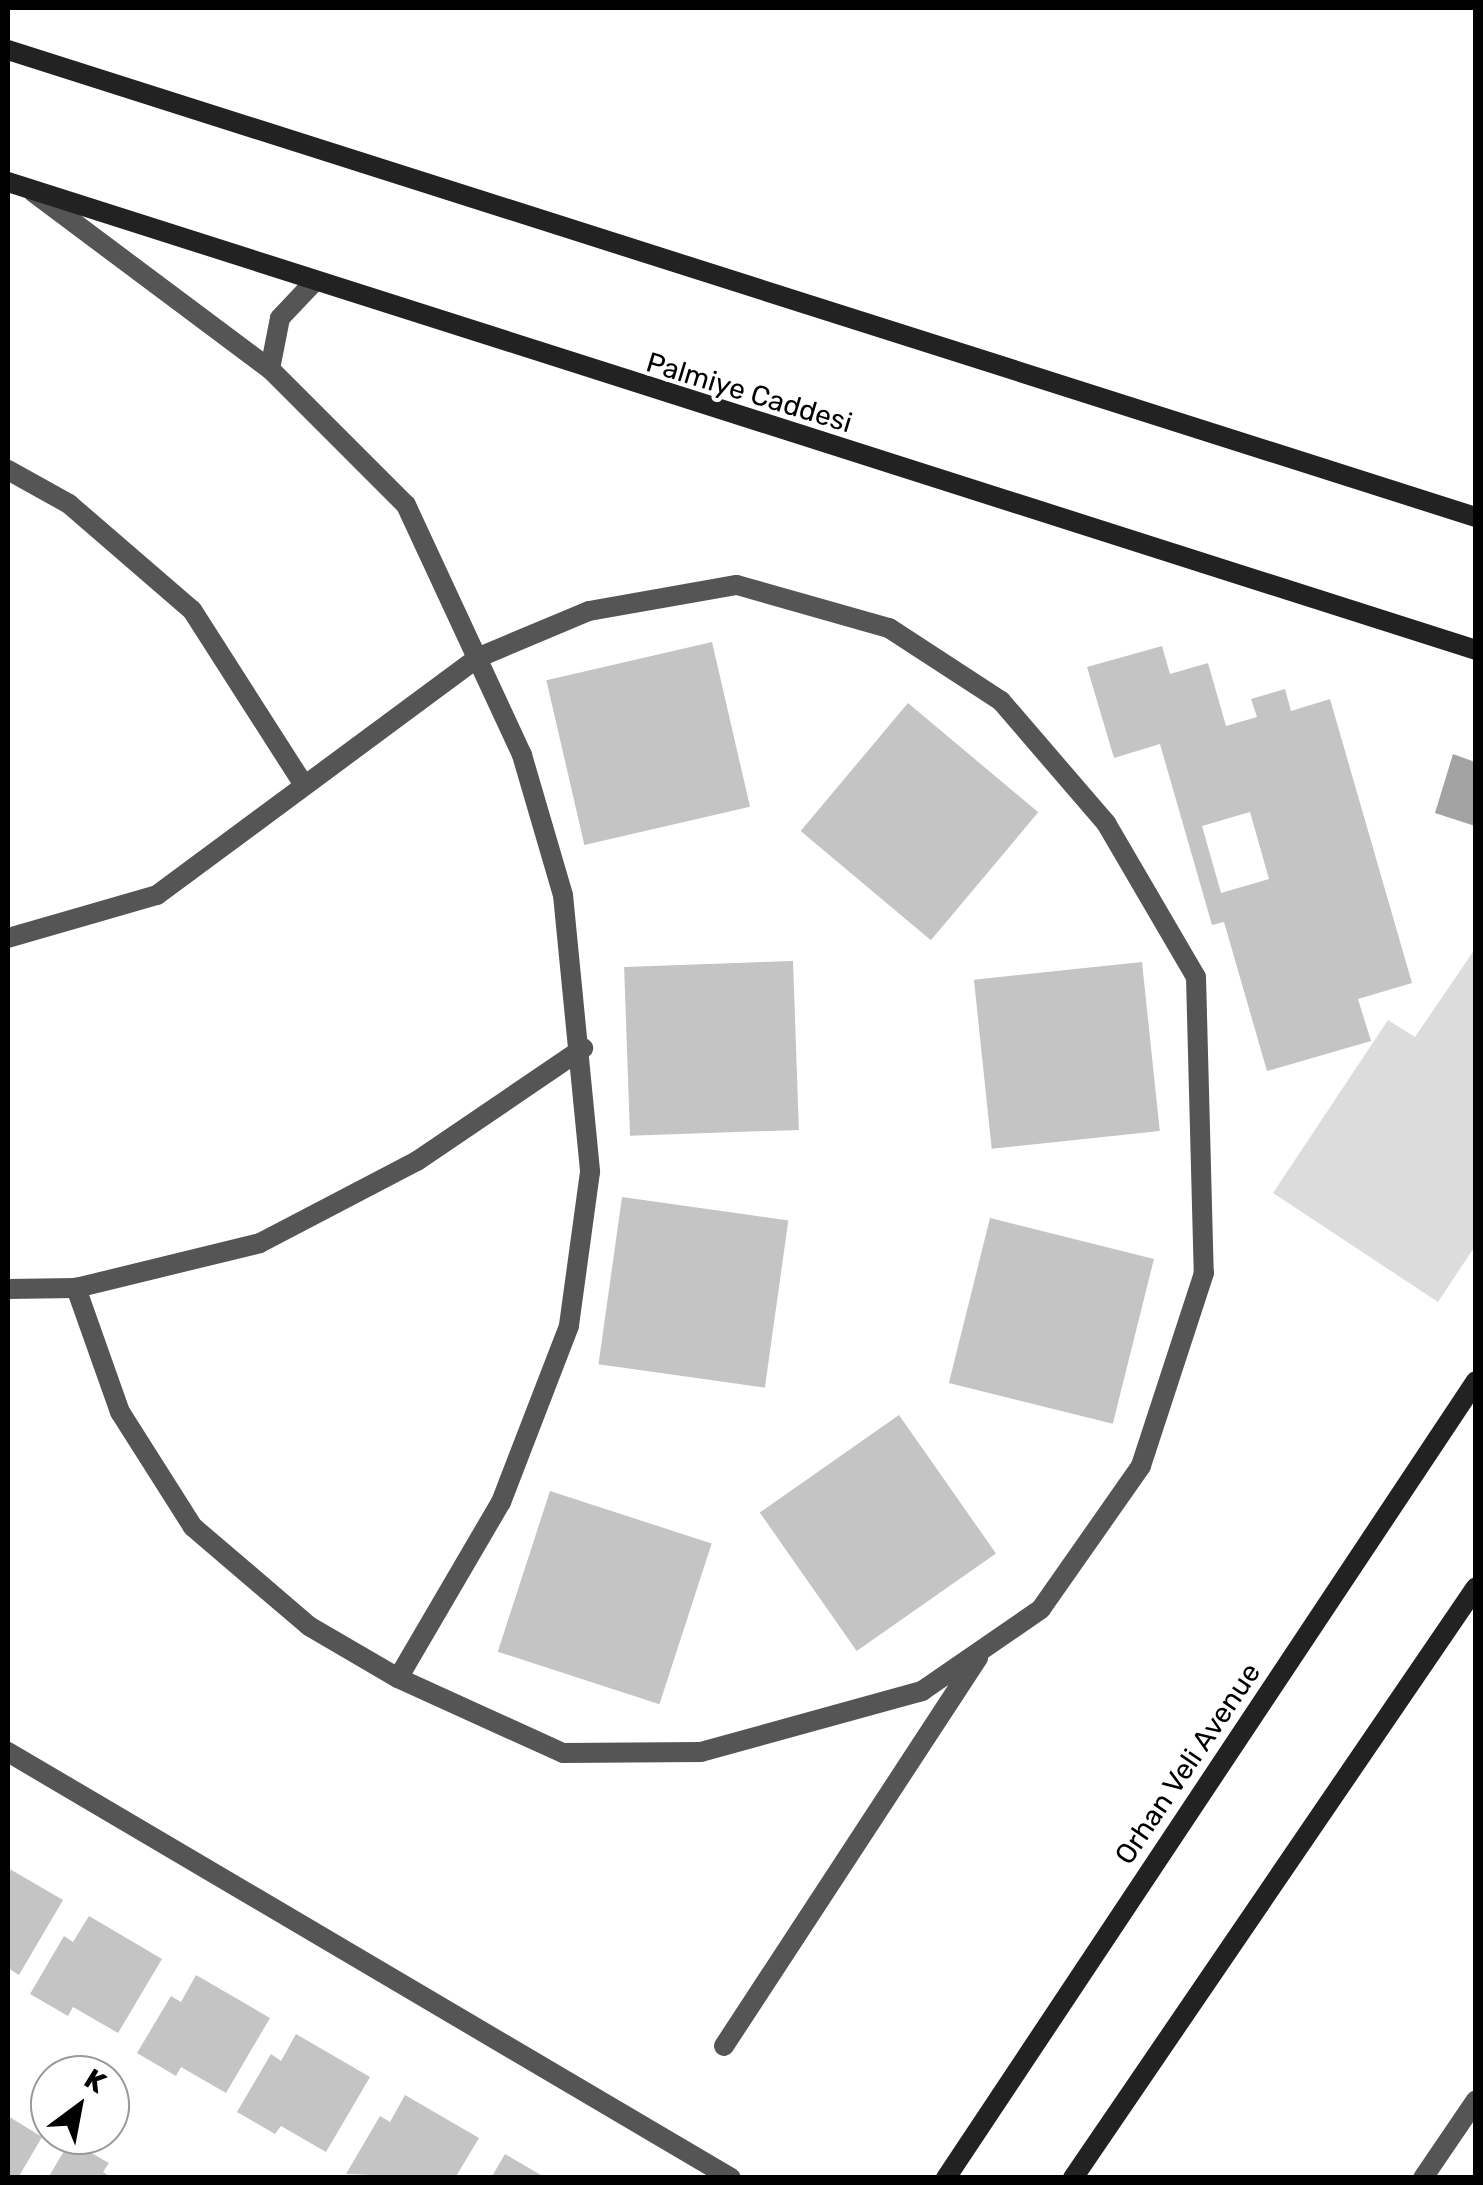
<!DOCTYPE html>
<html>
<head>
<meta charset="utf-8">
<style>
  body { margin:0 }
  #map { position:relative; width:1483px; height:2185px; overflow:hidden; background:#fff; font-family:Rubik,sans-serif }
  div>[style] { position:absolute }
  .green>* { inset:0; background:#dcdcdc }
  .water>* { inset:0; background:#a3a3a3 }
  .building>* { inset:0; background:#c4c4c4; transform-origin:0 0 }
  .lane>* { height:20px; margin:-10px; padding:0 10px; transform-origin:10px; border-radius:10px; background:#555 }
  .street>* { height:20px; margin:-10px; padding:0 10px; transform-origin:10px; border-radius:10px; background:#555 }
  .secondary>* { height:20px; margin:-10px; padding:0 10px; transform-origin:10px; border-radius:10px; background:#222 }
  span { translate:-50% -50%; white-space:nowrap; text-align:center; line-height:1.15; -webkit-text-stroke:8px #fff; paint-order:stroke }
  .street-label { font-size:28px; color:#000 }
  .frame { position:absolute; inset:0; border:10px solid #000; pointer-events:none }
  .north { position:absolute; left:30px; top:2055px; width:100px; height:100px; box-sizing:border-box; background:#fff; border:2px solid #999; border-radius:50%; rotate:32deg; font-size:28px; font-weight:700; line-height:40px; text-align:center; color:#000 }
  .north::after { content:''; display:block; margin:auto; width:35px; height:45px; background:#000; clip-path:polygon(50% 0,100% 100%,50% 72%,0 100%) }
</style>
</head>
<body>
<div id="map">
  <div class="green">
    <i style="clip-path:polygon(1475px 949px,1475px 1246px,1438px 1302px,1273px 1193px,1388px 1020px,1415px 1037px)"></i>
  </div>
  <div class="water">
    <i style="clip-path:polygon(1453px 754px,1475px 762px,1475px 826px,1435px 813px)"></i>
  </div>
  <div class="building">
    <i style="left:712px;top:642px;width:169px;height:170px;rotate:77deg"></i>
    <i style="clip-path:polygon(evenodd,1162px 646px,1170px 674px,1208px 663px,1226px 726px,1257px 717px,1251px 699px,1285px 689px,1291px 711px,1330px 699px,1412px 983px,1358px 999px,1371px 1041px,1267px 1071px,1224px 922px,1212px 925px,1160px 744px,1114px 758px,1087px 667px,1162px 646px,1250px 812px,1269px 879px,1221px 893px,1202px 826px,1250px 812px)"></i>
    <i style="left:908px;top:703px;width:170px;height:167px;rotate:40deg"></i>
    <i style="left:793px;top:961px;width:169px;height:169px;rotate:88deg"></i>
    <i style="left:1142px;top:962px;width:170px;height:169px;rotate:84deg"></i>
    <i style="left:622px;top:1197px;width:168px;height:169px;rotate:8deg"></i>
    <i style="left:990px;top:1218px;width:169px;height:170px;rotate:14deg"></i>
    <i style="left:899px;top:1415px;width:169px;height:170px;rotate:55deg"></i>
    <i style="left:550px;top:1491px;width:170px;height:169px;rotate:18deg"></i>
    <i style="clip-path:polygon(8px 1868px,63px 1900px,19px 1975px,8px 1968px)"></i>
    <i style="clip-path:polygon(89px 1916px,162px 1959px,118px 2033px,73px 2007px,68px 2016px,30px 1994px,64px 1936px,73px 1942px)"></i>
    <i style="clip-path:polygon(196px 1975px,270px 2018px,226px 2093px,181px 2067px,176px 2076px,137px 2053px,171px 1996px,181px 2002px)"></i>
    <i style="clip-path:polygon(296px 2034px,370px 2077px,326px 2152px,281px 2126px,275px 2134px,237px 2112px,271px 2054px,281px 2061px)"></i>
    <i style="clip-path:polygon(405px 2095px,479px 2138px,455px 2178px,346px 2174px,380px 2116px,390px 2122px)"></i>
    <i style="clip-path:polygon(8px 2116px,42px 2137px,18px 2178px,8px 2178px)"></i>
    <i style="clip-path:polygon(70px 2141px,109px 2163px,103px 2172px,112px 2178px,48px 2178px)"></i>
    <i style="clip-path:polygon(505px 2154px,546px 2178px,491px 2178px)"></i>
  </div>
  <div class="lane">
    <i style="left:33px;top:192px;width:296px;rotate:36.8deg"></i>
    <i style="left:270px;top:369px;width:192px;rotate:45deg"></i>
    <i style="left:406px;top:505px;width:276px;rotate:65.1deg"></i>
    <i style="left:522px;top:755px;width:146px;rotate:73.7deg"></i>
    <i style="left:563px;top:895px;width:278px;rotate:84.4deg"></i>
    <i style="left:590px;top:1172px;width:155px;rotate:97.8deg"></i>
    <i style="left:569px;top:1326px;width:189px;rotate:111.1deg"></i>
    <i style="left:501px;top:1502px;width:204px;rotate:120.3deg"></i>
    <i style="left:270px;top:369px;width:52px;rotate:-78.9deg"></i>
    <i style="left:280px;top:318px;width:47px;rotate:-46.7deg"></i>
    <i style="left:8px;top:470px;width:70px;rotate:29.1deg"></i>
    <i style="left:69px;top:504px;width:162px;rotate:40.8deg"></i>
    <i style="left:192px;top:610px;width:208px;rotate:57.4deg"></i>
    <i style="left:8px;top:938px;width:155px;rotate:-16.1deg"></i>
    <i style="left:157px;top:895px;width:398px;rotate:-36.5deg"></i>
    <i style="left:477px;top:658px;width:121px;rotate:-22.8deg"></i>
    <i style="left:589px;top:611px;width:150px;rotate:-10deg"></i>
    <i style="left:737px;top:585px;width:158px;rotate:15.8deg"></i>
    <i style="left:889px;top:628px;width:134px;rotate:33.1deg"></i>
    <i style="left:1001px;top:701px;width:161px;rotate:49.3deg"></i>
    <i style="left:1106px;top:823px;width:178px;rotate:59.7deg"></i>
    <i style="left:1196px;top:977px;width:296px;rotate:88.5deg"></i>
    <i style="left:1204px;top:1273px;width:203px;rotate:108.1deg"></i>
    <i style="left:1141px;top:1466px;width:174px;rotate:125deg"></i>
    <i style="left:1041px;top:1609px;width:145px;rotate:145.4deg"></i>
    <i style="left:922px;top:1691px;width:229px;rotate:164.6deg"></i>
    <i style="left:701px;top:1752px;width:138px;rotate:179.6deg"></i>
    <i style="left:563px;top:1753px;width:181px;rotate:-155.6deg"></i>
    <i style="left:398px;top:1678px;width:103px;rotate:-149.7deg"></i>
    <i style="left:309px;top:1626px;width:153px;rotate:-139.5deg"></i>
    <i style="left:193px;top:1527px;width:136px;rotate:-122.4deg"></i>
    <i style="left:120px;top:1412px;width:132px;rotate:-109.5deg"></i>
    <i style="left:8px;top:1289px;width:68px;rotate:-0.8deg"></i>
    <i style="left:76px;top:1288px;width:189px;rotate:-13.7deg"></i>
    <i style="left:260px;top:1243px;width:177px;rotate:-27.6deg"></i>
    <i style="left:417px;top:1161px;width:201px;rotate:-34.2deg"></i>
    <i style="left:724px;top:2046px;width:464px;rotate:-56.8deg"></i>
    <i style="left:1423px;top:2178px;width:94px;rotate:-55.8deg"></i>
  </div>
  <div class="street">
    <i style="left:8px;top:1752px;width:839px;rotate:30.51deg"></i>
  </div>
  <div class="secondary">
    <i style="left:8px;top:50px;width:1540px;rotate:17.65deg"></i>
    <i style="left:8px;top:182px;width:1541px;rotate:17.68deg"></i>
    <i style="left:946px;top:2178px;width:957px;rotate:-56.38deg"></i>
    <i style="left:1073px;top:2178px;width:715px;rotate:-55.71deg"></i>
  </div>
  <div class="street-label">
    <span style="left:749px;top:393px;rotate:17deg">Palmiye Caddesi</span>
    <span style="left:1188px;top:1764px;rotate:-56deg">Orhan Veli Avenue</span>
  </div>
  <div class="frame"></div>
  <div class="north">K</div>
</div>
</body>
</html>
